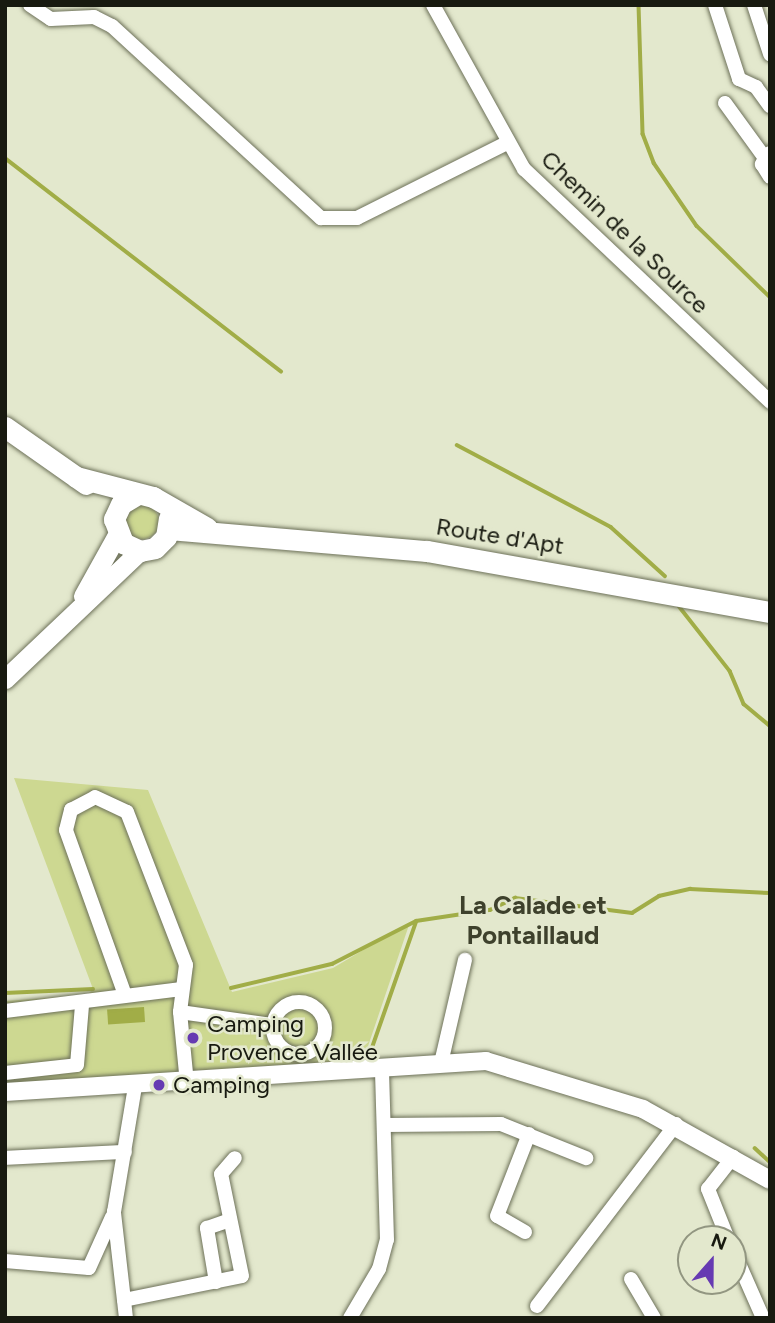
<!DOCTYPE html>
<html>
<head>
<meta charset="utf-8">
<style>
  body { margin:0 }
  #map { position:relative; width:775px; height:1323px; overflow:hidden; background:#e3e8cd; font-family:Figtree,sans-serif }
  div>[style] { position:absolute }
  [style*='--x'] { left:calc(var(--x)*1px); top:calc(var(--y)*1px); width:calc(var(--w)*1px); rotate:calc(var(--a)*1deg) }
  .green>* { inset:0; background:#cdd891 }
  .round { border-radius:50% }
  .water>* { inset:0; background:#a1ad47; transform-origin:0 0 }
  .stream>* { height:3.5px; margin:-1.75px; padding:0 1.75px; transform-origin:1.75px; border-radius:1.75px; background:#a1ad47 }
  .roads { filter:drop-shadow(0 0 2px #6d7159) drop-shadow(0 0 2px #6d7159) }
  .minor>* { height:14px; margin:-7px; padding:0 7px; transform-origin:7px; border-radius:7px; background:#fff }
  .minor>.ring { margin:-7px; padding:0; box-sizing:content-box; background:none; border:14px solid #fff; border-radius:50% }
  .tertiary>* { height:18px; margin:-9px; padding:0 9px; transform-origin:9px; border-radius:9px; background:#fff }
  .secondary>* { height:19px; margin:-9.5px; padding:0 9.5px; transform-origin:9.5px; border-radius:9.5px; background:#fff }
  .primary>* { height:21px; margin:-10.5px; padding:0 10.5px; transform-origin:10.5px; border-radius:10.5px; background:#fff }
  .dots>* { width:19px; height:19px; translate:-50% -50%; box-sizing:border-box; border:4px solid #e3e8cd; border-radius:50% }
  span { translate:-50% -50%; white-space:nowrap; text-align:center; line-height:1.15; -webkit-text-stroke:5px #e3e8cd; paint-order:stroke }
  .street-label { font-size:24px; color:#181a10 }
  .poi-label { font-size:24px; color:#181a10 }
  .left { translate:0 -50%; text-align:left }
  .neighbourhood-label { font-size:26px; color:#3e412c; font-weight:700 }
  .frame { position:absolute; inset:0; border:7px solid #181a10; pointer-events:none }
  .north { position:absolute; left:677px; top:1225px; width:70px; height:70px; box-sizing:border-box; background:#e3e8cd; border:2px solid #929681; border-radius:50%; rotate:21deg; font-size:19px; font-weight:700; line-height:28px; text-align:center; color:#181a10 }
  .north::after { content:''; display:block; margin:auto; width:24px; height:32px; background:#663ab2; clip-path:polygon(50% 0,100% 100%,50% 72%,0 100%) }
</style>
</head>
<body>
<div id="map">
  <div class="green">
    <i class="round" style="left:125px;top:505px;width:34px;height:34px"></i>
    <i style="clip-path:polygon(14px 778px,148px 790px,232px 992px,333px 968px,410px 922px,363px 1061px,5px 1085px,5px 1001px,87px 995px,93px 989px)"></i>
  </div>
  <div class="water">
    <i style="left:144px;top:1007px;width:15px;height:37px;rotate:86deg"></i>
  </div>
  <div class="stream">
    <i style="--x:639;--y:5;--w:129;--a:88.2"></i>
    <i style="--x:643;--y:134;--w:31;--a:69"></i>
    <i style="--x:654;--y:163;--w:76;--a:55.7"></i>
    <i style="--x:697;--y:226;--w:102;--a:44.2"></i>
    <i style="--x:5;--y:158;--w:349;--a:37.7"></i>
    <i style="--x:457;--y:445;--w:174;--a:28"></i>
    <i style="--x:611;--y:527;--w:73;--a:42.2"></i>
    <i style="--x:679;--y:606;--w:83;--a:51.9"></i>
    <i style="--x:730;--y:671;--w:36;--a:67"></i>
    <i style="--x:744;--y:704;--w:34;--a:40"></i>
    <i style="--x:231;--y:988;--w:104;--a:-13.4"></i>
    <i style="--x:332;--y:964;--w:94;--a:-27.1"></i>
    <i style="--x:416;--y:921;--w:75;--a:-8.5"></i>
    <i style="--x:490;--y:910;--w:28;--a:-26"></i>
    <i style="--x:515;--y:898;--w:118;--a:7.3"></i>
    <i style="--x:632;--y:913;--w:32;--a:-32"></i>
    <i style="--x:659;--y:896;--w:32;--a:-13"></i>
    <i style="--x:690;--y:889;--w:80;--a:2.9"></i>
    <i style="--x:5;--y:993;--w:88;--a:-2.6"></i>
    <i style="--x:367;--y:1062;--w:148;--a:-70.7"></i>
    <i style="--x:755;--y:1148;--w:21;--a:43"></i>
  </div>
  <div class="roads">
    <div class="minor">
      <i style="--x:30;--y:5;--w:25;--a:34"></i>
      <i style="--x:51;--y:19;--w:43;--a:-2.7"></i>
      <i style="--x:94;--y:17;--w:20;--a:27"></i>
      <i style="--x:112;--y:26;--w:284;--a:42.6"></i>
      <i style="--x:321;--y:218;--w:36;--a:0"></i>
      <i style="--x:357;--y:218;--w:165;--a:-26.6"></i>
      <i style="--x:433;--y:5;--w:188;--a:61"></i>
      <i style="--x:524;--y:169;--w:339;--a:43.4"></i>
      <i style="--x:715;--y:5;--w:78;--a:72"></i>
      <i style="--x:739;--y:79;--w:19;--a:25"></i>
      <i style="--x:756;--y:87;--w:24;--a:54"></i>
      <i style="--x:754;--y:5;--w:52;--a:71.9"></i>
      <i style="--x:725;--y:103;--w:68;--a:54"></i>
      <i style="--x:770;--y:153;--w:14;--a:126"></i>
      <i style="--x:762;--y:164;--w:15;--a:58"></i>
      <i style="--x:125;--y:995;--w:175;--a:-109.7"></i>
      <i style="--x:66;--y:830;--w:21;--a:-76"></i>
      <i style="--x:71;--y:810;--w:27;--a:-28"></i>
      <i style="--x:95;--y:797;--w:35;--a:25"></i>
      <i style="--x:127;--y:812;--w:164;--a:68.9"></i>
      <i style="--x:186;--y:965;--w:47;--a:97.3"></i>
      <i style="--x:180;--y:1012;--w:72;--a:84.4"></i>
      <i class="ring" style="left:273px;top:1002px;width:38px;height:38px"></i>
      <i style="--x:5;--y:1011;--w:178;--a:-7.1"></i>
      <i style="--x:180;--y:1012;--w:94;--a:8"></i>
      <i style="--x:441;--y:1063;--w:106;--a:-76.9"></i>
      <i style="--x:5;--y:1073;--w:72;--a:-6.3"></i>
      <i style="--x:77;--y:1065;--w:60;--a:-85.2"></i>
      <i style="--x:384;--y:1125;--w:117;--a:-0.5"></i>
      <i style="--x:501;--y:1124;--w:92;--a:21.8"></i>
      <i style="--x:5;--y:1158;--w:120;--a:-2.9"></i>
      <i style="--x:525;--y:1232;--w:32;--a:-150"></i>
      <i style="--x:497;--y:1216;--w:88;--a:-68.7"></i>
      <i style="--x:728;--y:1239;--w:54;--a:-111.8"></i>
      <i style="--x:708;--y:1189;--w:41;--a:-52"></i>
      <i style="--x:733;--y:1250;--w:74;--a:66.2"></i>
      <i style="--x:5;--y:1261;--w:84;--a:4.8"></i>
      <i style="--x:89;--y:1268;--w:56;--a:-65.7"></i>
      <i style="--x:631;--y:1279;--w:45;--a:59.5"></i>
      <i style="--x:216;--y:1282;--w:55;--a:-99.5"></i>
      <i style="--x:207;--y:1228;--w:24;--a:-19"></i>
      <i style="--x:124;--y:1300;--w:120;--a:-11.5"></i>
      <i style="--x:242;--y:1276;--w:104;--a:-101.6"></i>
      <i style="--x:221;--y:1174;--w:21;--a:-49"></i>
      <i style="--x:537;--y:1306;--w:229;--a:-52.6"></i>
      <i style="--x:126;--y:1318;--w:107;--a:-96.5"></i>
      <i style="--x:114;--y:1212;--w:127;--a:-80.5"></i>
      <i style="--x:350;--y:1318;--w:57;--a:-59.4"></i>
      <i style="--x:379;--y:1269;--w:30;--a:-75"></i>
      <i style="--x:387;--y:1240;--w:169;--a:-91.7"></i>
    </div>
    <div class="tertiary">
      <i style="--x:5;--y:1092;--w:482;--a:-3.7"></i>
      <i style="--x:486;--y:1061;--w:164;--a:17"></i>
      <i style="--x:643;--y:1109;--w:145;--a:29.2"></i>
    </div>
    <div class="secondary">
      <i style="--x:83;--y:596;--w:70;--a:-60.9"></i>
      <i style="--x:5;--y:679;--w:186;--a:-43.5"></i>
    </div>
    <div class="primary">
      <i style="--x:5;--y:427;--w:99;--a:35.1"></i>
      <i style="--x:76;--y:477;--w:80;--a:14.6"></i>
      <i style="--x:153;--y:497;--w:62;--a:29.9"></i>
      <i style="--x:136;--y:495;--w:17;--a:149"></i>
      <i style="--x:121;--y:504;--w:17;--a:115"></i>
      <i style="--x:114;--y:519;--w:26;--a:69"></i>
      <i style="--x:123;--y:543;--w:19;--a:25"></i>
      <i style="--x:140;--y:551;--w:15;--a:-11"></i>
      <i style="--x:155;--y:548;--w:16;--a:-45"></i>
      <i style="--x:166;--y:537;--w:19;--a:-81"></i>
      <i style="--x:169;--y:529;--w:259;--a:4.9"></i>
      <i style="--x:427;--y:551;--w:348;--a:10.1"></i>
    </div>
  </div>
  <div class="dots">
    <i style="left:193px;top:1038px;background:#663ab2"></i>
    <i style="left:159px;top:1085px;background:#663ab2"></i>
  </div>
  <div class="street-label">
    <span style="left:625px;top:232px;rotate:44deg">Chemin de la Source</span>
    <span style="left:500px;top:536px;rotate:9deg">Route d'Apt</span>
  </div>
  <div class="poi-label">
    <span class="left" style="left:207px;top:1038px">Camping<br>Provence Vallée</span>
    <span class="left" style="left:173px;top:1085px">Camping</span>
  </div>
  <div class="neighbourhood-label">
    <span style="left:533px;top:921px">La Calade et<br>Pontaillaud</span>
  </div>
  <div class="frame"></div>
  <div class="north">N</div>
</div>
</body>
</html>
